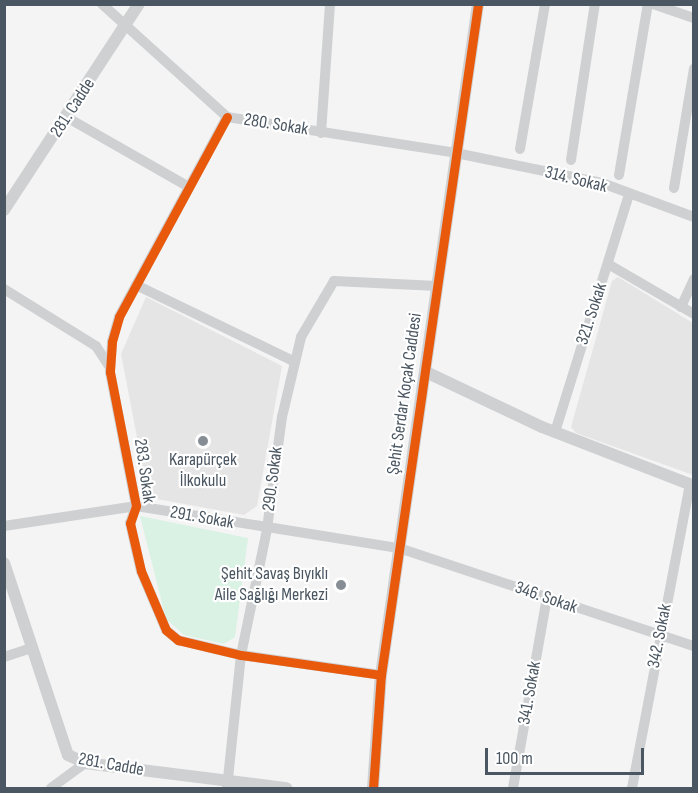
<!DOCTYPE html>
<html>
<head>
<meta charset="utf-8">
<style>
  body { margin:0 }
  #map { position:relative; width:698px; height:793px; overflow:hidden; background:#f4f4f4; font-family:"Sofia Sans Condensed",sans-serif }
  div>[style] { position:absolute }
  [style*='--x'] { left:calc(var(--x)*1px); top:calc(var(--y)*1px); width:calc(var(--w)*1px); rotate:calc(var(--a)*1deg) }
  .education>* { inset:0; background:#e6e5e6 }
  .green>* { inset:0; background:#d9f2e3 }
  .minor>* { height:10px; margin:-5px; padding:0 5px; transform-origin:5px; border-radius:5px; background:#ced0d2 }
  .tertiary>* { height:12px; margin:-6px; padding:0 6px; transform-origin:6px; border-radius:6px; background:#ced0d2 }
  .cycleway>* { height:9px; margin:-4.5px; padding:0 4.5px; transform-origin:4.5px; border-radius:4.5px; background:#e8590c }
  .dots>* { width:16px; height:16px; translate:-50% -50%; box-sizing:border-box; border:3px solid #fff; border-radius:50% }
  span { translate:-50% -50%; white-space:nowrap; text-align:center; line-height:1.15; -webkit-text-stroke:4.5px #fff; paint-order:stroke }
  .street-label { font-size:18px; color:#4a5661 }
  .poi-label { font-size:18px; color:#4a5661 }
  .right { translate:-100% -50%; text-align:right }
  .frame { position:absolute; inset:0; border:6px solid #4a5661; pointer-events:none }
  .scale { position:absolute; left:485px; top:748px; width:159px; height:27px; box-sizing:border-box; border:3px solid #4a5661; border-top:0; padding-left:8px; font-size:18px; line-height:21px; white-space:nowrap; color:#4a5661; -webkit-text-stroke:4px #fff; paint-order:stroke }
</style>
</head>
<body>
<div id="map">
  <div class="education">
    <i style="clip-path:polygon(618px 277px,693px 323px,693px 475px,576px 433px,571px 427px,612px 281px)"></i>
    <i style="clip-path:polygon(146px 297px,282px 366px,257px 506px,244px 515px,157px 499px,146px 484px,121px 354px)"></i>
  </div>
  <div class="green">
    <i style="clip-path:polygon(140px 516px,248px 538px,235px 637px,224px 644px,184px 635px,166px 619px)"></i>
  </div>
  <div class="minor">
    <i style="--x:102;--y:4;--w:169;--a:42.1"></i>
    <i style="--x:227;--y:117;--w:232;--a:8.9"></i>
    <i style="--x:456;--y:153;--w:149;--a:11.6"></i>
    <i style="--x:602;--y:183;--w:98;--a:20.3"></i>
    <i style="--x:653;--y:4;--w:43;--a:18.9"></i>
    <i style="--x:227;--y:117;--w:227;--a:118.4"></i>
    <i style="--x:119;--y:317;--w:26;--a:106"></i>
    <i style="--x:112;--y:342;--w:30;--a:94"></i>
    <i style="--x:110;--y:372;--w:136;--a:79"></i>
    <i style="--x:136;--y:506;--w:18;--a:109"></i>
    <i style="--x:130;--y:523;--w:49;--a:77.1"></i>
    <i style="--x:141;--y:571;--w:64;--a:67"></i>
    <i style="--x:166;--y:630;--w:16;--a:40"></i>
    <i style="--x:178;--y:640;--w:65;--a:13.4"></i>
    <i style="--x:241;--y:655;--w:141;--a:8.1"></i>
    <i style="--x:68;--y:118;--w:139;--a:29.7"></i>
    <i style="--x:321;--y:133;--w:129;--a:-86"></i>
    <i style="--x:520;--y:149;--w:147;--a:-80.2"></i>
    <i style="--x:571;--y:160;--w:158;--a:-81.3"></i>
    <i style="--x:619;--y:175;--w:173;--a:-80.4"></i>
    <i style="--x:674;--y:188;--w:121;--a:-80.5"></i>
    <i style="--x:608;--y:264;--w:99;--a:30.2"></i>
    <i style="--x:136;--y:285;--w:174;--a:25.8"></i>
    <i style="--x:4;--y:289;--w:108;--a:31.8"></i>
    <i style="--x:96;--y:346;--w:24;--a:57"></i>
    <i style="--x:681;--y:307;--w:31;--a:-65"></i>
    <i style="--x:555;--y:432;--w:248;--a:-72.7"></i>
    <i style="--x:4;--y:526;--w:134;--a:-8.6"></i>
    <i style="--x:136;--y:506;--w:266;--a:9.1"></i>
    <i style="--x:399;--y:548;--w:311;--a:18.4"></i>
    <i style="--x:4;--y:657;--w:29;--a:-18"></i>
    <i style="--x:51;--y:788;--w:42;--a:-36.3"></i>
    <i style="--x:227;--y:788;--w:134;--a:-84"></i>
    <i style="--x:241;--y:655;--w:129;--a:-78.3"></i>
    <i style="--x:267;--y:529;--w:113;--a:-82.4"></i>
    <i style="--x:282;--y:417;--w:82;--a:-76.6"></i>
    <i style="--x:301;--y:337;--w:65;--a:-59.5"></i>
    <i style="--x:334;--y:281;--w:103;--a:2.8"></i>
    <i style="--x:513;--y:788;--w:193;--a:-79.9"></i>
    <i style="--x:632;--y:788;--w:309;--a:-79.2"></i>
  </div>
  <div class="tertiary">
    <i style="--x:4;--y:210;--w:246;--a:-56.8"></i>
    <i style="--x:426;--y:372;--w:128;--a:25.4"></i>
    <i style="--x:542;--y:427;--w:163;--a:21.2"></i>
    <i style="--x:4;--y:563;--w:202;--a:71.6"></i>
    <i style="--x:68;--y:755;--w:19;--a:25"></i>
    <i style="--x:85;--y:763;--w:203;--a:7.1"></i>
    <i style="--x:373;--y:788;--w:113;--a:-86"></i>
    <i style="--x:381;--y:675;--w:678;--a:-81.77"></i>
  </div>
  <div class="cycleway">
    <i style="--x:227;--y:117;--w:227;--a:118.4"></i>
    <i style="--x:119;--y:317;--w:26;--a:106"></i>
    <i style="--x:112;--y:342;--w:30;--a:94"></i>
    <i style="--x:110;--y:372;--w:136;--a:79"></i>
    <i style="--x:136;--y:506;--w:18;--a:109"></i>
    <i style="--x:130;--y:523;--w:49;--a:77.1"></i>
    <i style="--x:141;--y:571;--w:64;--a:67"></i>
    <i style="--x:166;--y:630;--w:16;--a:40"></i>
    <i style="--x:178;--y:640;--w:65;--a:13.4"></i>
    <i style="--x:241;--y:655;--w:141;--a:8.1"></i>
    <i style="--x:373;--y:788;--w:113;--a:-86"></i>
    <i style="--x:381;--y:675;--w:678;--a:-81.77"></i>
  </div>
  <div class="dots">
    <i style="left:203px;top:441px;background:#868d94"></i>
    <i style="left:341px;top:585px;background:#868d94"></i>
  </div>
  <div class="street-label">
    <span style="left:73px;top:108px;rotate:-57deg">281. Cadde</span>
    <span style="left:276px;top:125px;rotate:9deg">280. Sokak</span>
    <span style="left:576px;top:180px;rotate:14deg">314. Sokak</span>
    <span style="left:592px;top:314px;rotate:-72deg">321. Sokak</span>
    <span style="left:405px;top:394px;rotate:-82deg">Şehit Serdar Koçak Caddesi</span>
    <span style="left:144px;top:471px;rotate:82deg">283. Sokak</span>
    <span style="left:273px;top:479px;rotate:-83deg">290. Sokak</span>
    <span style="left:202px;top:518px;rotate:10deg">291. Sokak</span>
    <span style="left:546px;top:598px;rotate:19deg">346. Sokak</span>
    <span style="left:660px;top:636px;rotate:-79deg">342. Sokak</span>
    <span style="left:530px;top:693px;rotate:-80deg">341. Sokak</span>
    <span style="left:111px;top:765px;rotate:10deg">281. Cadde</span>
  </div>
  <div class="poi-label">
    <span style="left:203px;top:471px">Karapürçek<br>İlkokulu</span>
    <span class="right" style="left:328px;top:585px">Şehit Savaş Bıyıklı<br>Aile Sağlığı Merkezi</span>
  </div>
  <div class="frame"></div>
  <div class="scale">100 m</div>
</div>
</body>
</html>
